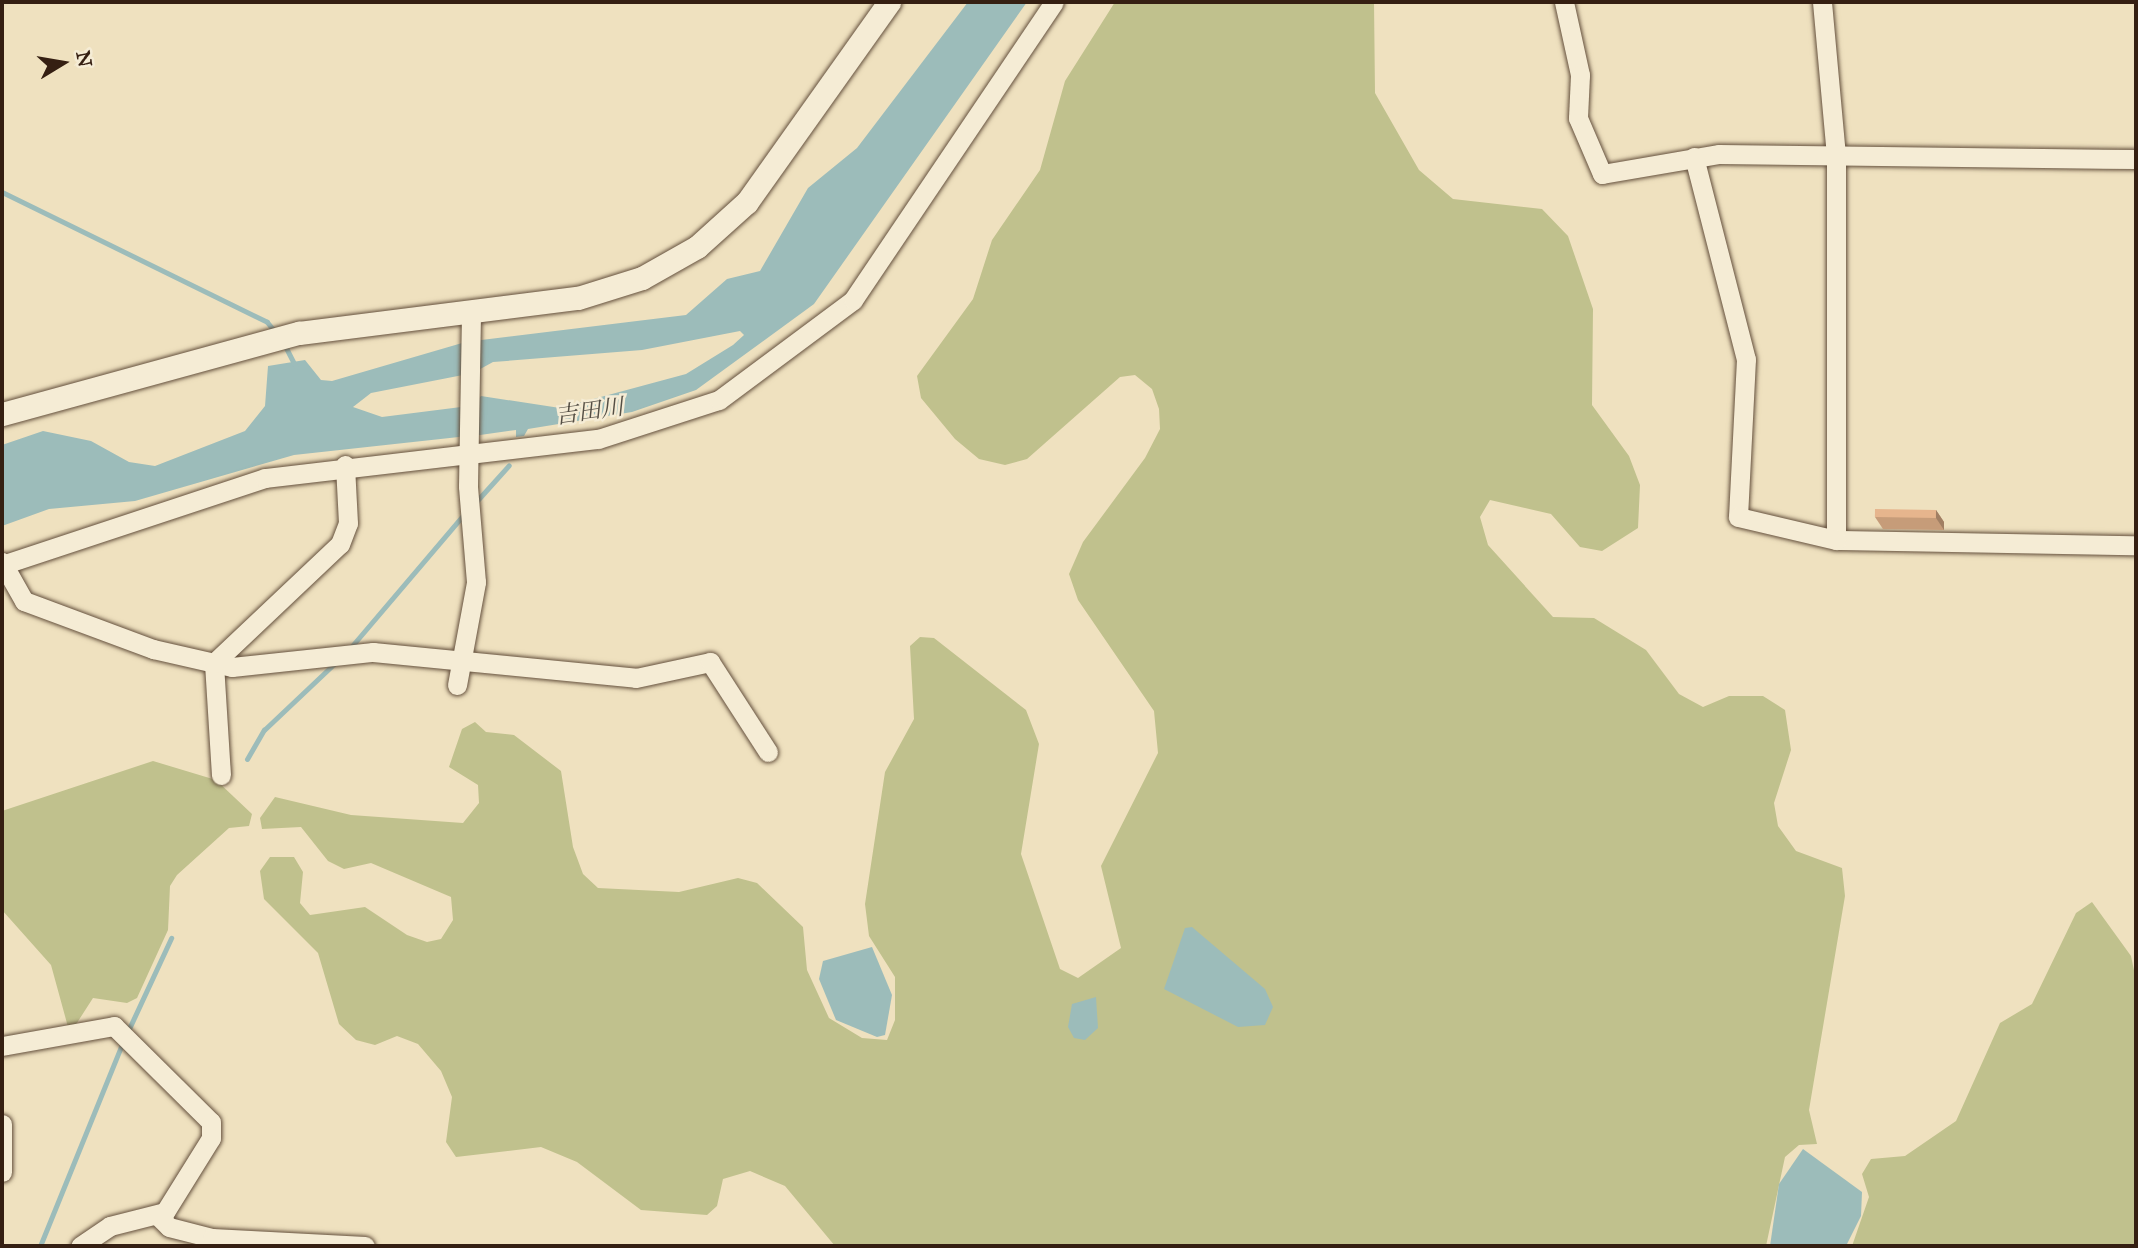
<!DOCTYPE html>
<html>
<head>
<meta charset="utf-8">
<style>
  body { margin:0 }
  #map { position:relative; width:2138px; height:1248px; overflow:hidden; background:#efe1bf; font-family:"IM FELL Great Primer","Noto Serif JP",serif }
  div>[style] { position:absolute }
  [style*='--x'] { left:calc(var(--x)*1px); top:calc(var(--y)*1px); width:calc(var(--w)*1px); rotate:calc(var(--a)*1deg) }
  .green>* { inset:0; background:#c0c18d }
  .water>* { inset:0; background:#9cbcba }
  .stream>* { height:5px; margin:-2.5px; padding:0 2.5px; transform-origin:2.5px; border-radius:2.5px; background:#9cbcba }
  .roads { filter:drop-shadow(0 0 2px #64503d) drop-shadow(0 0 2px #64503d) }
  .minor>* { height:19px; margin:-9.5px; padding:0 9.5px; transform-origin:9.5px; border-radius:9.5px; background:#f5ecd5 }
  .tertiary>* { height:23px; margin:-11.5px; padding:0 11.5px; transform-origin:11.5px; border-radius:11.5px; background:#f5ecd5 }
  .wall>* { inset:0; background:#c69c79 }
  .shaded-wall>* { inset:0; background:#a17f63 }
  .building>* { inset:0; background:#e6b58d; transform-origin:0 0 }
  span { translate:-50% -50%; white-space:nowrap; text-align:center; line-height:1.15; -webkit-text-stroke:5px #f5ecd5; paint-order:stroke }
  .water-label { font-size:23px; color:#544e44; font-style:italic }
  .frame { position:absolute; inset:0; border:4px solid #351f12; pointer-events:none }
  .north { position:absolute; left:28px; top:28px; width:70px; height:70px; -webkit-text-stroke:5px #f5ecd5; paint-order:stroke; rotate:79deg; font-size:19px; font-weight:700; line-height:28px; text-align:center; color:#351f12 }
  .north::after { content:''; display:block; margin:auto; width:24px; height:32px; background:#351f12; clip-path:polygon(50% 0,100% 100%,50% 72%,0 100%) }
</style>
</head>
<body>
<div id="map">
  <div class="green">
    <i style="clip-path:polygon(1115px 2px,1374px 2px,1375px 93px,1419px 170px,1453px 199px,1542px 209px,1568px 236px,1593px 309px,1592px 405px,1629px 456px,1640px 485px,1638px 528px,1602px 551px,1580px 547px,1551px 514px,1490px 500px,1480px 517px,1488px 545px,1553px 617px,1594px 618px,1646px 650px,1679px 694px,1703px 707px,1729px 696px,1763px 696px,1785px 710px,1791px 750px,1774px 803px,1778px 826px,1796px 851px,1842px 868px,1845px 896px,1809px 1110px,1817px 1144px,1799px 1145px,1785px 1157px,1766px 1246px,835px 1246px,785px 1186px,750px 1171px,723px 1179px,717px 1206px,707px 1215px,641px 1210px,577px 1162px,541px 1147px,456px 1157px,446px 1142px,452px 1097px,441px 1071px,418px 1044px,397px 1036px,375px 1045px,356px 1040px,339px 1024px,318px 953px,264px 899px,260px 871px,270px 857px,294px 857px,303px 872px,300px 903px,310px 915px,365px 907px,407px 935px,427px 942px,441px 939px,453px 920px,451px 897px,371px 863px,344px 869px,328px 861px,301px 827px,262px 829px,260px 818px,275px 797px,351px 815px,463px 823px,479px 803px,478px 785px,449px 767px,462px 729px,475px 722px,486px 732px,514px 735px,561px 771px,573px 847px,583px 874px,598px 888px,679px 892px,738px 878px,757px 883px,803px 927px,807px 970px,829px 1018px,862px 1038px,887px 1040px,895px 1020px,895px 977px,869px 936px,865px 904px,885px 772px,914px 719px,910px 646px,920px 637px,934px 638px,1026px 710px,1039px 744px,1021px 854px,1060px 969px,1078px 978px,1121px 948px,1101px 866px,1158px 753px,1154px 711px,1078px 600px,1069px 574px,1083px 542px,1145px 458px,1160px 429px,1159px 409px,1152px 389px,1135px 375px,1120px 377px,1027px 459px,1005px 465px,979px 459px,955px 439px,921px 398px,917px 376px,973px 299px,992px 240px,1040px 170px,1065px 81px)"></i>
    <i style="clip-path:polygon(153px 761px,216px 780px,252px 814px,249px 826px,229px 828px,177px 875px,170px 886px,168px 930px,137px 998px,127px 1003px,93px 998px,75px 1026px,68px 1027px,51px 965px,2px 910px,2px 811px)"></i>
    <i style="clip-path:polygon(2092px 902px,2131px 956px,2136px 980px,2136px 1246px,1852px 1246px,1869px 1197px,1862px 1174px,1871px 1159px,1905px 1156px,1956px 1121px,2000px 1023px,2032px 1004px,2076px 913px)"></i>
  </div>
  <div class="water">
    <i style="clip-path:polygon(968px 2px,1027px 2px,814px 304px,696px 390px,632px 412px,528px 429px,524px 436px,516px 437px,516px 430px,473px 436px,474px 403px,481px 396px,560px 408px,686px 374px,733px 345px,744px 335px,740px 331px,642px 350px,493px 362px,473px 373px,473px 341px,686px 315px,727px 279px,760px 271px,808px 188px,857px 148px)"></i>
    <i style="clip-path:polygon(469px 341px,468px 374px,371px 393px,353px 407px,382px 417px,469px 406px,468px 436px,294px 455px,135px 501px,49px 509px,2px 526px,2px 445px,43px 431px,91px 441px,129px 462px,155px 466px,245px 431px,265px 406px,268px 366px,305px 360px,321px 380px,332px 381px)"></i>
    <i style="clip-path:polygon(1192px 927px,1265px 989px,1273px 1007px,1265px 1025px,1238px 1027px,1164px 989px,1185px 928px)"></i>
    <i style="clip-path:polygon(872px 947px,892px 995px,885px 1035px,877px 1037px,836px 1020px,819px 979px,823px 961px)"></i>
    <i style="clip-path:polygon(1096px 997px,1098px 1028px,1085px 1040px,1074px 1038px,1068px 1027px,1072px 1004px)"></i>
    <i style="clip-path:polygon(1803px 1149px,1862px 1192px,1861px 1216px,1846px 1246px,1770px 1246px,1779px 1184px)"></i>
  </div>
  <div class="stream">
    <i style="--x:2;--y:192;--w:295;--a:26.1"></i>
    <i style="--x:267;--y:322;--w:13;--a:51"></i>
    <i style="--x:283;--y:342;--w:28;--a:63"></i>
    <i style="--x:474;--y:504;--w:52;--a:-48.1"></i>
    <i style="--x:351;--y:647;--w:176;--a:-49.6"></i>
    <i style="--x:247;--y:759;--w:34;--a:-60"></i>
    <i style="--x:264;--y:730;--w:99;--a:-43.4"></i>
    <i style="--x:127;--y:1033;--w:105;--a:-65.1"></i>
    <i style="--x:40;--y:1246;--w:220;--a:-67.9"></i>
  </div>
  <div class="roads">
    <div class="minor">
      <i style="--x:1564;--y:2;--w:75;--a:77.6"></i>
      <i style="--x:1580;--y:75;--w:43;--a:92.7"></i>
      <i style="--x:1578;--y:118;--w:61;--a:66.8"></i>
      <i style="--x:1602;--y:174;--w:119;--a:-9.7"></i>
      <i style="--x:1719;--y:154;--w:417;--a:0.7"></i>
      <i style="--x:1822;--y:2;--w:155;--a:84.8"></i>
      <i style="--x:1836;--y:156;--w:384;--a:90"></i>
      <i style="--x:1836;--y:540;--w:300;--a:1"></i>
      <i style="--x:1694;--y:157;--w:209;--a:75.6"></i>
      <i style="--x:1746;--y:359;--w:158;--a:92.9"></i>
      <i style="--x:1738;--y:517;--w:101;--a:13.2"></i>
      <i style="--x:2;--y:562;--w:45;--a:60.6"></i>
      <i style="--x:24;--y:601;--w:138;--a:20.4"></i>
      <i style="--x:153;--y:649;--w:81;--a:12.8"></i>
      <i style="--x:232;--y:667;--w:142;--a:-6.1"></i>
      <i style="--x:373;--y:652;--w:264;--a:5.6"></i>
      <i style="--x:636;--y:678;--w:76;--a:-12.2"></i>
      <i style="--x:710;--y:662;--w:107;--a:57.2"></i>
      <i style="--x:2;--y:565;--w:277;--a:-18.3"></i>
      <i style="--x:265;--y:478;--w:335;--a:-6.7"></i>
      <i style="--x:598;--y:439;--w:127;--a:-17.9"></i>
      <i style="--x:719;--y:400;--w:167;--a:-36.7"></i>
      <i style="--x:853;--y:300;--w:359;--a:-56"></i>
      <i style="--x:457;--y:685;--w:105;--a:-79.5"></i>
      <i style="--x:476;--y:582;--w:96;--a:-94.8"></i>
      <i style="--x:468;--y:486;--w:175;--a:-89"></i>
      <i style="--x:221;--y:775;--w:112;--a:-93.6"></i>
      <i style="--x:214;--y:663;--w:173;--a:-43.4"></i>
      <i style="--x:340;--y:544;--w:22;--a:-69"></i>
      <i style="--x:348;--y:523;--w:58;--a:-93"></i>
      <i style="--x:2;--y:1046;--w:114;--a:-10.1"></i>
      <i style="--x:114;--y:1026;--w:136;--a:44.7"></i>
      <i style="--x:211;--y:1122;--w:16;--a:90"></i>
      <i style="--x:211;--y:1138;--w:87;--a:121.9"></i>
      <i style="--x:165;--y:1212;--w:57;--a:165.7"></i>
      <i style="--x:110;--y:1226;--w:36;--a:146"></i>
      <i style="--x:2;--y:1124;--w:48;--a:90"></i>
      <i style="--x:159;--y:1217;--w:14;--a:45"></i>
      <i style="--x:169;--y:1227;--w:44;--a:14.3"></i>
      <i style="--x:212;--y:1238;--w:153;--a:3"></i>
    </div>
    <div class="tertiary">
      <i style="--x:2;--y:414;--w:308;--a:-15.3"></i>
      <i style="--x:299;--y:333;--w:281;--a:-7.2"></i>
      <i style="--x:578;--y:298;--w:67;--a:-17.4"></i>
      <i style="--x:642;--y:278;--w:63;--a:-29.4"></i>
      <i style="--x:697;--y:247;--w:67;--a:-42"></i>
      <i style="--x:747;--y:202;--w:245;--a:-54.6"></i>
    </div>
  </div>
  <div class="wall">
    <i style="clip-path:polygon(1936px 510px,1944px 522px,1944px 530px,1883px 529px,1875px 517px)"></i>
  </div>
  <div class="shaded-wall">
    <i style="clip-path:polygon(1936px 510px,1944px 522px,1944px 530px,1936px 518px)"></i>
  </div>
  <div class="building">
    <i style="left:1875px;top:509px;width:61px;height:8px;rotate:1deg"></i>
  </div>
  <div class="water-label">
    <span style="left:589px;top:411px;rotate:-8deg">吉田川</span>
  </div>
  <div class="frame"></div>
  <div class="north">N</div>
</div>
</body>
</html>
